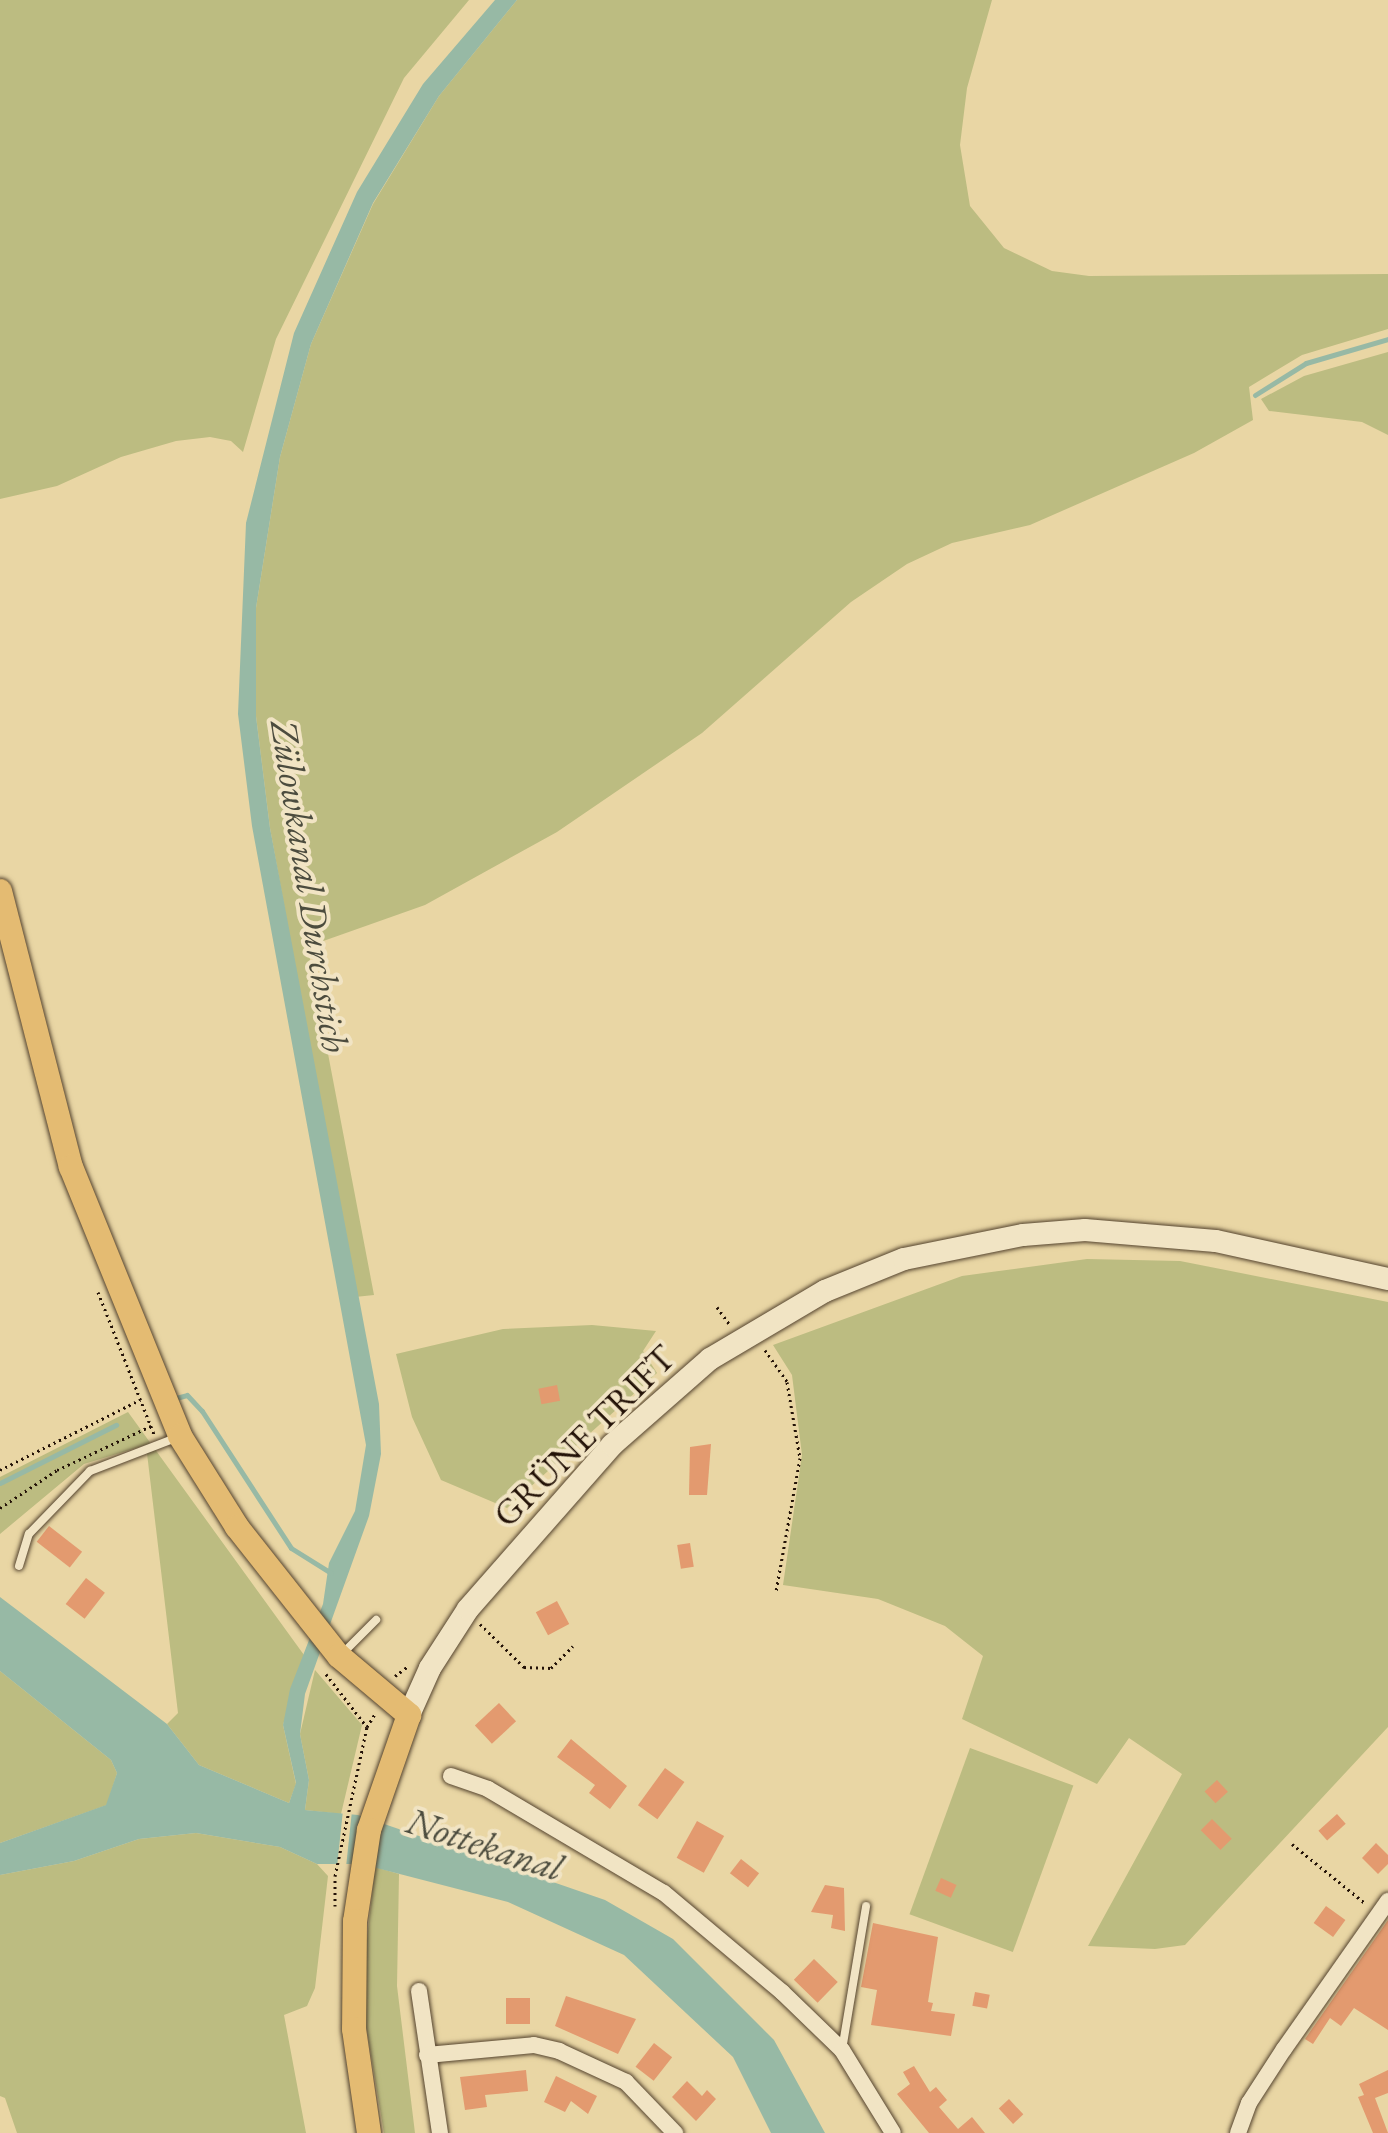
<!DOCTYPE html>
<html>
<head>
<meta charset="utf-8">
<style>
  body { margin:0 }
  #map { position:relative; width:1388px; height:2133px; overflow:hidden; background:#e9d6a4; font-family:"EB Garamond",serif }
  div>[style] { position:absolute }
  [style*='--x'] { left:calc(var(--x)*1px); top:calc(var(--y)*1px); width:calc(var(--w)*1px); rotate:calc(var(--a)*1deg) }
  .green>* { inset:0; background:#bcbc81; transform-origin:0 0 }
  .water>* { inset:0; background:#97b9a5 }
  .pier>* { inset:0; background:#e9d6a4; transform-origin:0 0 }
  .stream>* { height:5px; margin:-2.5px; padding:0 2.5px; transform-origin:2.5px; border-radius:2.5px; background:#97b9a5 }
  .building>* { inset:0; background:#e39a6f; transform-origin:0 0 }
  .path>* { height:3px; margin-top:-1.5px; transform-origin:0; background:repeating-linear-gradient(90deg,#231207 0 2px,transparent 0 6px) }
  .roads { filter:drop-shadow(0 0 2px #54432e) drop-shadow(0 0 2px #54432e) }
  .service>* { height:8px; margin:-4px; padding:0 4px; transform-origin:4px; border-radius:4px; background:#f1e4c4 }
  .minor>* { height:16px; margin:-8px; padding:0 8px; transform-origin:8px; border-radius:8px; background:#f1e4c4 }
  .secondary>* { height:22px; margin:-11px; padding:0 11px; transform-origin:11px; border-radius:11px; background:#f1e4c4 }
  .primary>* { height:24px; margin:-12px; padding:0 12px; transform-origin:12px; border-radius:12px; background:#e4bb72 }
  span { translate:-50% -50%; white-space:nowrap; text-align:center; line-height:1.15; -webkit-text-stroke:8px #f1e4c4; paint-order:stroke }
  .street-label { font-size:36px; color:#231207 }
  .water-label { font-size:38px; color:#4c4c3e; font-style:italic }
</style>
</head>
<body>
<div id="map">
  <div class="green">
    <i style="clip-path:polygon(0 0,469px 0,404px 78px,276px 339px,243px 452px,231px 441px,210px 437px,176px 441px,121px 457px,57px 486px,0 499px)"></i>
    <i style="clip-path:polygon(517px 0,992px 0,967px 88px,960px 145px,970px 206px,1004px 248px,1052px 271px,1089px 276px,1388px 274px,1388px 329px,1302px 355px,1249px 387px,1253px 420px,1194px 453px,1030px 525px,952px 543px,907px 564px,851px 602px,702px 733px,557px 832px,425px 905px,312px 945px,309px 954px,374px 1295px,355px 1297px,270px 828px,256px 716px,256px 608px,280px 457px,311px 344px,373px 204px,439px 96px)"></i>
    <i style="clip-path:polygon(1388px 352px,1388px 435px,1362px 422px,1269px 411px,1261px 399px,1304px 376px)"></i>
    <i style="clip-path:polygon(1087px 1259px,1180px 1261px,1388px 1302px,1388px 1727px,1185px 1945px,1155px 1949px,1088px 1946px,1182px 1774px,1129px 1738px,1097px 1784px,962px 1719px,983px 1656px,945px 1626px,878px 1599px,783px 1585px,802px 1455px,792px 1375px,773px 1345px,962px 1276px)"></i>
    <i style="clip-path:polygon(592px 1325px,656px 1331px,643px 1351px,657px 1373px,507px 1508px,441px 1480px,412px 1417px,396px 1354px,503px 1329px)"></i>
    <i style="clip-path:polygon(128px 1412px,304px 1655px,283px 1725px,296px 1784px,289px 1803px,199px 1765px,167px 1724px,178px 1713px,146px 1445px,84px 1464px,0 1534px,0 1477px)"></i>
    <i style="clip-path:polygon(315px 1670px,362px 1725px,341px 1814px,305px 1810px,309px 1780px,300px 1734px)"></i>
    <i style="clip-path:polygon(0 1671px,111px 1760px,117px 1773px,107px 1805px,0 1843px)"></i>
    <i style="left:970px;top:1748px;width:110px;height:177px;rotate:20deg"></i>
    <i style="clip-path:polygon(196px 1833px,280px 1847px,317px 1864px,328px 1876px,315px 1988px,307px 2006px,284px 2015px,306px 2133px,17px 2133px,5px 2098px,0 2096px,0 1875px,74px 1861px,139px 1839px)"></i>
    <i style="clip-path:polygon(375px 1867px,399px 1874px,397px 1986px,415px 2133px,384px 2133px,361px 1995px)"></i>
  </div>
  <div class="water">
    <i style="clip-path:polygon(495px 0,517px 0,439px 96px,373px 203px,311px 344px,280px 457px,256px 608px,256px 716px,270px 828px,379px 1404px,381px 1454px,369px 1516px,305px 1694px,300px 1734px,309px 1780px,305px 1810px,358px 1815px,605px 1900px,673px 1939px,774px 2040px,825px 2133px,771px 2133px,733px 2057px,624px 1955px,508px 1902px,361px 1864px,317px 1864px,280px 1847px,196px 1833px,139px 1839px,74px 1861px,0 1875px,0 1843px,106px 1805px,117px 1773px,111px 1760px,0 1671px,0 1597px,167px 1724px,199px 1765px,289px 1803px,296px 1783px,283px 1725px,290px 1689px,323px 1604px,329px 1563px,355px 1511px,366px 1445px,252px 826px,238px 714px,246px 523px,294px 333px,357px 192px,423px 84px)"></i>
  </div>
  <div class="pier">
    <i style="left:343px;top:1810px;width:9px;height:59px;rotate:6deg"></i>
  </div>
  <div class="stream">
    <i style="--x:1255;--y:395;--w:60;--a:-32.1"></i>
    <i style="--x:1306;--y:363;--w:85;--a:-16.3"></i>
    <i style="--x:176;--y:1398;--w:11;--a:-15"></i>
    <i style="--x:187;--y:1395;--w:22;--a:47"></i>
    <i style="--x:202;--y:1411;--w:163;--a:57"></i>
    <i style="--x:291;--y:1548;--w:47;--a:32"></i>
    <i style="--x:0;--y:1483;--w:130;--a:-26.6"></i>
  </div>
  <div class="building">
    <i style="left:557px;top:1385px;width:16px;height:19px;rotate:79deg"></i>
    <i style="clip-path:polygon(711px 1444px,707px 1495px,689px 1495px,690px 1447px)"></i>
    <i style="left:49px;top:1526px;width:42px;height:20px;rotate:38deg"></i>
    <i style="left:690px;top:1543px;width:24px;height:13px;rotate:81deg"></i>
    <i style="left:86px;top:1578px;width:24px;height:33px;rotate:38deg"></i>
    <i style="left:557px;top:1601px;width:26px;height:24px;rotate:62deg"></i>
    <i style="left:499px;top:1703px;width:25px;height:33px;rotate:47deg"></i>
    <i style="clip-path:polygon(571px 1739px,627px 1786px,610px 1809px,589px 1793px,595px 1785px,557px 1757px)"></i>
    <i style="left:665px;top:1768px;width:24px;height:46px;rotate:36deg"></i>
    <i style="left:1217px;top:1780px;width:16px;height:17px;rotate:47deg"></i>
    <i style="left:1337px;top:1814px;width:13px;height:25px;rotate:48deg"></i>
    <i style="left:1212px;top:1819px;width:28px;height:16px;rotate:45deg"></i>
    <i style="left:697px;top:1821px;width:31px;height:42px;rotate:29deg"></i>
    <i style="clip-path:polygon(1376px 1843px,1388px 1855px,1388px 1864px,1378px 1874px,1362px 1858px)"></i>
    <i style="left:741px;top:1859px;width:23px;height:18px;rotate:38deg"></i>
    <i style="left:941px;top:1878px;width:17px;height:14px;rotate:24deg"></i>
    <i style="clip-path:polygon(825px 1885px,844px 1888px,845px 1931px,831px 1928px,833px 1915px,811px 1912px)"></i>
    <i style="left:1326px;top:1906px;width:24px;height:21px;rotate:36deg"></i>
    <i style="clip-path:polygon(1388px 1920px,1388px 2030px,1354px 2008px,1341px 2026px,1330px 2018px,1313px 2044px,1305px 2039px)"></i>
    <i style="clip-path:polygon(873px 1923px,938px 1937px,928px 2002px,933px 2003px,931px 2011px,955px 2014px,951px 2036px,871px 2025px,877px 1990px,861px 1987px)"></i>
    <i style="left:814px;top:1959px;width:33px;height:29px;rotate:44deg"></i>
    <i style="left:975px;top:1992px;width:15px;height:14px;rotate:11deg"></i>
    <i style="clip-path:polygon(566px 1996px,636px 2019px,618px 2054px,555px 2026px)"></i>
    <i style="left:506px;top:1998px;width:24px;height:26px"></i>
    <i style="left:654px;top:2043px;width:23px;height:30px;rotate:38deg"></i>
    <i style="clip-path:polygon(914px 2066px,930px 2092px,936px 2087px,947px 2100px,939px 2107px,958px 2129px,972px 2117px,985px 2133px,929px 2133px,897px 2094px,910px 2084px,903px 2072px)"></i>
    <i style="clip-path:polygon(526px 2070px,528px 2091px,485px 2095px,487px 2107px,465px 2110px,460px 2077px)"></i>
    <i style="clip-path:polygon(1388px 2070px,1388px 2093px,1375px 2098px,1388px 2133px,1373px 2133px,1358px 2097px,1364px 2095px,1359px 2084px)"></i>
    <i style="clip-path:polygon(556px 2076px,597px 2096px,588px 2114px,571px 2101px,565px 2112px,544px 2102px)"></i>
    <i style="clip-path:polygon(687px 2081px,702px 2096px,707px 2090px,716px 2099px,696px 2121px,672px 2097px)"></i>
    <i style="left:1009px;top:2099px;width:21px;height:14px;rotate:47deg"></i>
  </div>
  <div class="path">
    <i style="--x:98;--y:1292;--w:153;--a:68.5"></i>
    <i style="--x:717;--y:1307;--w:22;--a:54"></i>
    <i style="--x:765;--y:1350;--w:39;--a:55"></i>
    <i style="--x:787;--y:1382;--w:77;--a:80.3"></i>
    <i style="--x:800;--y:1458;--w:135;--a:100.2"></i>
    <i style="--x:0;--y:1470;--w:157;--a:-26.6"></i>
    <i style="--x:0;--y:1508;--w:69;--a:-33.7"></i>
    <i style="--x:57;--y:1470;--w:104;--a:-25.1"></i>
    <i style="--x:480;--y:1624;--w:62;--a:44.3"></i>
    <i style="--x:524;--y:1667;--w:27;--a:2"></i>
    <i style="--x:551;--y:1668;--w:31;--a:-45"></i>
    <i style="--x:326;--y:1674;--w:67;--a:52.3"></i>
    <i style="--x:395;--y:1676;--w:15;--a:-37"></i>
    <i style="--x:1292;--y:1844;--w:95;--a:39"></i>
    <i style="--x:335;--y:1906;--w:30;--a:-90"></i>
    <i style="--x:335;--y:1876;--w:152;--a:-77.9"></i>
    <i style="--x:367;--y:1727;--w:17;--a:-59"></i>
  </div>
  <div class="roads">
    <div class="service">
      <i style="--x:19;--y:1566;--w:34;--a:-73"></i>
      <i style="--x:29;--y:1534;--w:88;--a:-45.9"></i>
      <i style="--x:90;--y:1471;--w:94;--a:-21.1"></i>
      <i style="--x:343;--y:1653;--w:47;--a:-45"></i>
      <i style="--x:842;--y:2050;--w:146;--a:-80.5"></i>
    </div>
    <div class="minor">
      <i style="--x:451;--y:1776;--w:39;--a:19"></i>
      <i style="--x:488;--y:1789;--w:204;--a:30.6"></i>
      <i style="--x:664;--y:1893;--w:154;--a:40"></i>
      <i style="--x:782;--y:1992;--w:83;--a:44"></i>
      <i style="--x:842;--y:2050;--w:97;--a:58.4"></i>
      <i style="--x:419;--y:1991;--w:144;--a:81.6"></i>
      <i style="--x:427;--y:2055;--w:107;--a:-5.3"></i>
      <i style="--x:534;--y:2045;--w:26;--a:13"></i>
      <i style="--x:559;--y:2051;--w:74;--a:24.8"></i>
      <i style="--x:626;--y:2082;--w:71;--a:46.1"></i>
      <i style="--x:1238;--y:2133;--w:32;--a:-70"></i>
      <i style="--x:1249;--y:2103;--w:64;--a:-57.1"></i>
      <i style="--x:1284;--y:2049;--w:181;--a:-54.9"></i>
    </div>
    <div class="secondary">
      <i style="--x:409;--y:1715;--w:51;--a:-65.9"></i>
      <i style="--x:430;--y:1668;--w:70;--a:-57.2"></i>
      <i style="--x:468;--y:1609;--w:218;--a:-48.7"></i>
      <i style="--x:612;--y:1445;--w:130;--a:-41.3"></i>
      <i style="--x:710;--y:1359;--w:134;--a:-30.6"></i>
      <i style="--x:825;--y:1291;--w:85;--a:-22.1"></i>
      <i style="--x:904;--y:1259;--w:121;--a:-11.4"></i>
      <i style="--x:1023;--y:1235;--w:62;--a:-4.6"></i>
      <i style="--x:1085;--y:1230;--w:131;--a:4.8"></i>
      <i style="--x:1216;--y:1241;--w:176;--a:12.5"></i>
    </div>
    <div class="primary">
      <i style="--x:0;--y:891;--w:285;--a:75.6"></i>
      <i style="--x:71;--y:1167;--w:290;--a:67.9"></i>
      <i style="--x:180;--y:1436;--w:107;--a:57.9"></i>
      <i style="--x:237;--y:1527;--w:164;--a:51.7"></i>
      <i style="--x:339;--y:1656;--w:92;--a:40.1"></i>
      <i style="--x:409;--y:1715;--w:122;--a:109.2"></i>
      <i style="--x:369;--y:1830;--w:92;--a:98.7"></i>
      <i style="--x:355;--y:1921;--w:108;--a:90.5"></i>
      <i style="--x:354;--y:2029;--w:105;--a:81.8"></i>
    </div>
  </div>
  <div class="street-label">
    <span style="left:584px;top:1436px;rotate:-45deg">GRÜNE TRIFT</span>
  </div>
  <div class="water-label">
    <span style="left:310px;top:886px;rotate:81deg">Zülowkanal Durchstich</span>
    <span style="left:485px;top:1844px;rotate:18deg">Nottekanal</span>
  </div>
</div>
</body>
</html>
